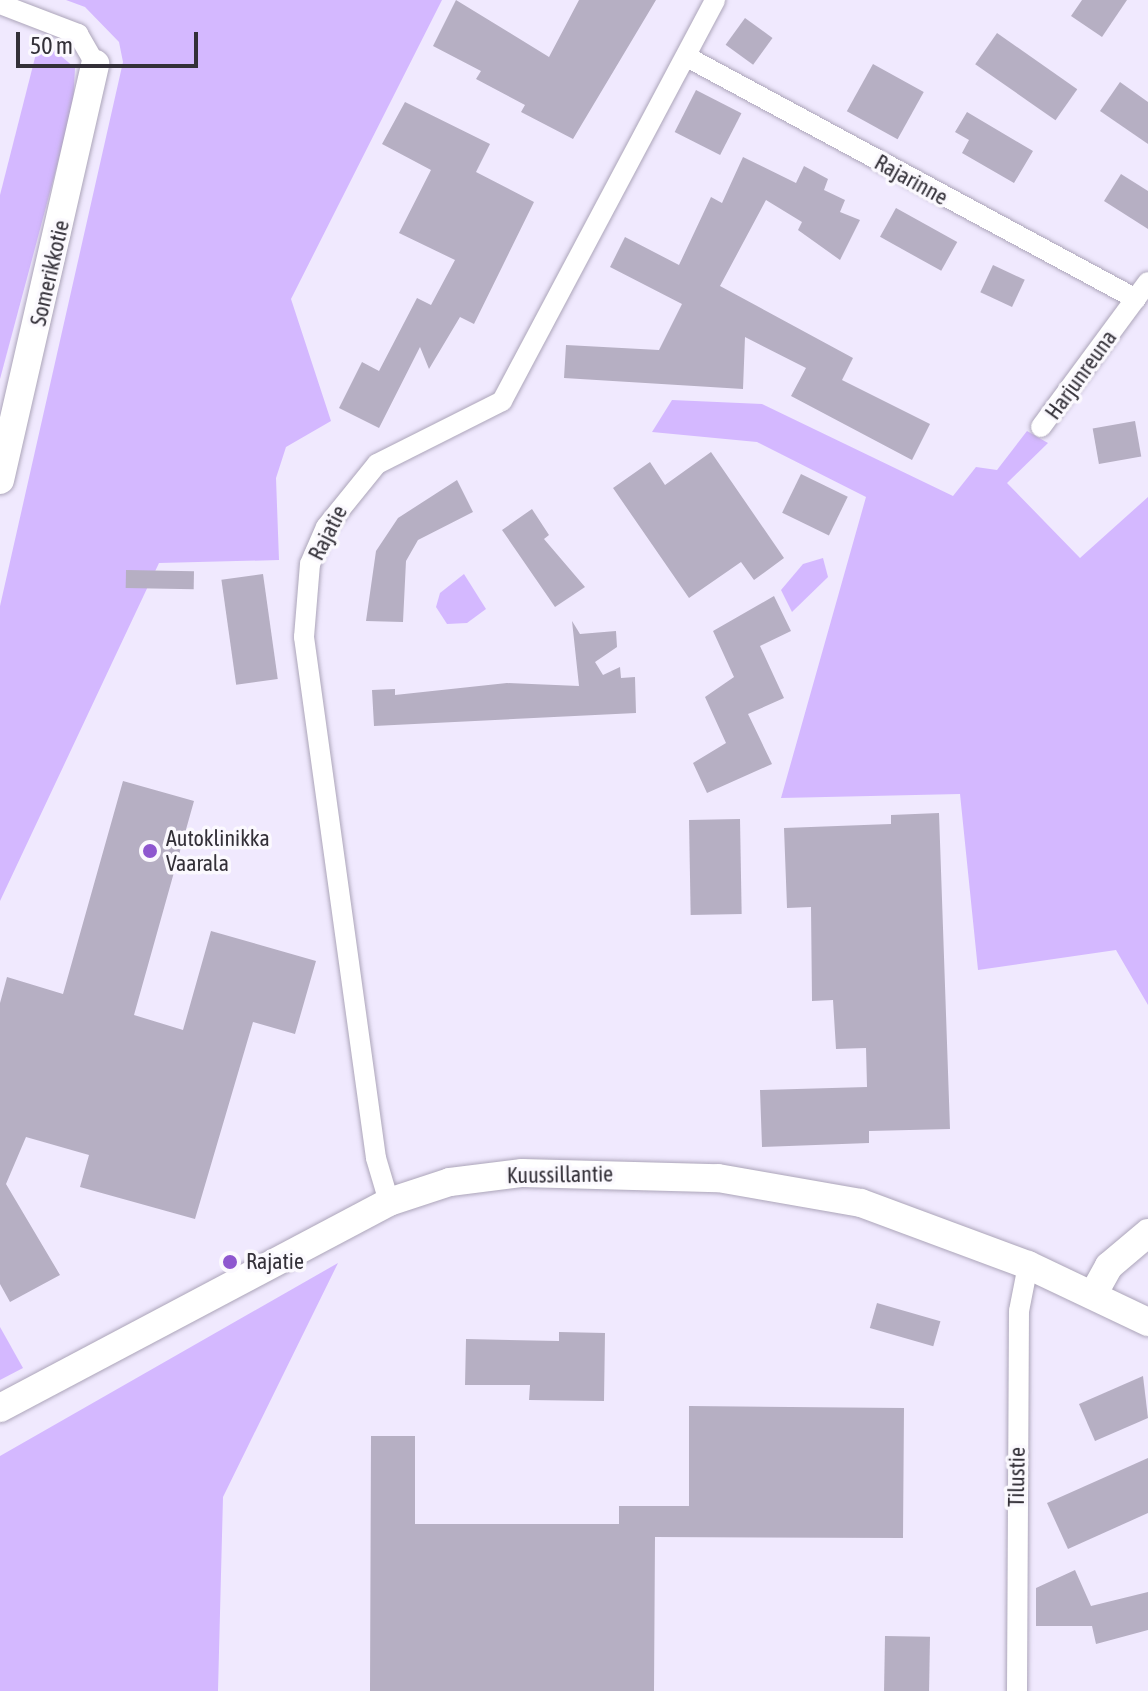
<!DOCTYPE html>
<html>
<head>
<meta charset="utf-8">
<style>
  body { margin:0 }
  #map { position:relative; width:1148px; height:1691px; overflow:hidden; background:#f0e9fe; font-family:"Asap Condensed",sans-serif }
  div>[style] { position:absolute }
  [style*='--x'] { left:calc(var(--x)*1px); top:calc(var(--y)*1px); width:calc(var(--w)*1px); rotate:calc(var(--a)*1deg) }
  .green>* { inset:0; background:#d4b8ff }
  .building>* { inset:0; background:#b6afc3; transform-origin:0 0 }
  .roads { filter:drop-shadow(0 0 2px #aca5b9) drop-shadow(0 0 2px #aca5b9) }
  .street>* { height:20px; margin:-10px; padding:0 10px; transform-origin:10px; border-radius:10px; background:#fff }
  .secondary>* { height:28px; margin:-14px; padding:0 14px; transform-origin:14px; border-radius:14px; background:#fff }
  .dots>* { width:22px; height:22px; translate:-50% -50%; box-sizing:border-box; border:4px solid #fbf9fe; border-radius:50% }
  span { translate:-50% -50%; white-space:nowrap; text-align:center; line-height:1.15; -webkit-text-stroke:7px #fbf9fe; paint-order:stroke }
  .street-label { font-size:22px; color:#333038 }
  .poi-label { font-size:22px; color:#333038 }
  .left { translate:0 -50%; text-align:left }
  .scale { position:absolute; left:16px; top:32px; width:182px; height:36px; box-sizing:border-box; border:4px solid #333038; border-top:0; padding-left:10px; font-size:24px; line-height:28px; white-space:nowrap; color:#333038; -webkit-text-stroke:6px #fbf9fe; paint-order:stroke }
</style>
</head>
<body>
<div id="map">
  <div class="green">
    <i style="clip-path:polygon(66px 0,442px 0,291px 299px,331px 421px,286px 447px,276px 478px,279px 560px,159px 563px,0 901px,0 606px,123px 62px,119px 42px,85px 7px)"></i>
    <i style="clip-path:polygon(40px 38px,75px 68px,73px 106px,0 379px,0 195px)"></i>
    <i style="clip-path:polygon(672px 400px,762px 404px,953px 496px,976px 467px,997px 470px,1027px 431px,1048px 443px,1007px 483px,1080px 558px,1148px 497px,1148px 1005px,1116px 950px,978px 970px,960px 794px,781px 798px,866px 497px,757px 442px,652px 432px)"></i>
    <i style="clip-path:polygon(823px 558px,828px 577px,792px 612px,781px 590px,803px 564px)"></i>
    <i style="clip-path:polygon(464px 574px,486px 609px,467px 623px,447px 624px,436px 607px,440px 593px)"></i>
    <i style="clip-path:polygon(338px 1263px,223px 1497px,218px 1691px,0 1691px,0 1456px)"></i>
    <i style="clip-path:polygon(0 1327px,23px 1368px,0 1380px)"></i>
  </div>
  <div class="building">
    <i style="clip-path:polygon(456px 0,549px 57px,579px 0,656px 0,573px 139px,521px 112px,525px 105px,476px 79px,481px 71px,433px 46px)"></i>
    <i style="clip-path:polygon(1082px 0,1127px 0,1102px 37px,1071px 16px)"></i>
    <i style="left:745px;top:18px;width:34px;height:33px;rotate:36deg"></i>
    <i style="left:997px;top:33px;width:98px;height:38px;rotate:35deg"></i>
    <i style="left:873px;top:64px;width:58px;height:54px;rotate:29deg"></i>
    <i style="clip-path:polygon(1120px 82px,1148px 102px,1148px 144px,1100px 111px)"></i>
    <i style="left:696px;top:90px;width:51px;height:47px;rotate:27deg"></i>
    <i style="clip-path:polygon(405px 102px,490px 144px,476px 172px,534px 202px,474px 324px,460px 317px,429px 369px,420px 347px,379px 428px,339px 408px,362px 362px,379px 371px,417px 298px,431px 305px,455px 260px,399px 233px,431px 170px,382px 144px)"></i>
    <i style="clip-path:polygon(967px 112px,1033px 151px,1014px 183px,962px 153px,969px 140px,955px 132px)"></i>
    <i style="clip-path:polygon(743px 157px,796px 183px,804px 166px,828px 179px,824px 190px,845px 200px,840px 212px,860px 220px,840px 260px,798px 230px,802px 222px,766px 200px,720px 286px,853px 358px,842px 380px,930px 424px,912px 460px,791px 396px,806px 368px,745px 337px,743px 389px,564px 378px,566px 345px,659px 350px,682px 304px,610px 267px,625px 237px,679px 265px,711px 197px,722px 203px)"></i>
    <i style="clip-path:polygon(1121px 174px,1148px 191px,1148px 229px,1104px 201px)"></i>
    <i style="left:896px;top:208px;width:70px;height:33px;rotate:29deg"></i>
    <i style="left:993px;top:265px;width:35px;height:30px;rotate:25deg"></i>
    <i style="left:1135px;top:421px;width:36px;height:43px;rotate:80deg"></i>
    <i style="clip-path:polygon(711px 452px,784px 558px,754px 580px,741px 562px,689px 598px,613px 488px,650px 462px,665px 485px)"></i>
    <i style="left:801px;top:474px;width:52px;height:43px;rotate:26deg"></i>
    <i style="clip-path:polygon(457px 480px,473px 512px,418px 540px,406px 561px,403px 622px,366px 621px,376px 551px,398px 518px)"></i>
    <i style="clip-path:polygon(532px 509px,549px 535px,544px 539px,585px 587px,555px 607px,502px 530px)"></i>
    <i style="left:126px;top:570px;width:68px;height:18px;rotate:1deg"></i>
    <i style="left:263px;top:574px;width:106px;height:42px;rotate:82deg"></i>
    <i style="clip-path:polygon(774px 596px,791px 631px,760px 646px,784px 698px,748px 714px,772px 764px,707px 793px,693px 763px,726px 743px,705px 697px,734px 677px,713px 631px)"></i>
    <i style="clip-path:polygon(572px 621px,580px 634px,616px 631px,617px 647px,595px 662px,603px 675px,620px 667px,621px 678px,635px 677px,636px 713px,374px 726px,372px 690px,395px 689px,395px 695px,507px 683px,579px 686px)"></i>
    <i style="clip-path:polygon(123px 781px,194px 801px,134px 1015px,183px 1030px,211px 931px,316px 961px,295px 1034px,253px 1022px,195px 1219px,80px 1187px,89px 1155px,26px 1137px,6px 1184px,60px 1275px,10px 1302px,0 1284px,0 1003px,7px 977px,63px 994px)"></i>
    <i style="clip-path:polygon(939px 813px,950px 1129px,869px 1131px,869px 1143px,762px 1147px,760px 1090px,867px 1087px,866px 1048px,836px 1049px,833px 1000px,812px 1001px,811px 907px,787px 908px,784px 828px,891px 824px,891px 815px)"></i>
    <i style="left:740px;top:819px;width:95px;height:51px;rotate:89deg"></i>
    <i style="left:877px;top:1303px;width:66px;height:26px;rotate:16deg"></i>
    <i style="clip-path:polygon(559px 1332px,605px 1333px,604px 1401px,529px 1400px,530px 1385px,465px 1385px,466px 1339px,559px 1341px)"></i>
    <i style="clip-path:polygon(1143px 1376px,1148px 1418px,1095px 1441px,1079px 1404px)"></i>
    <i style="clip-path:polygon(689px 1406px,904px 1408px,903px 1538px,655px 1537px,654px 1691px,370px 1691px,371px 1436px,415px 1436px,415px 1524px,619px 1524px,619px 1506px,689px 1506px)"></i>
    <i style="clip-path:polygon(1148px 1458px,1148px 1513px,1068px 1549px,1047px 1503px)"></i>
    <i style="clip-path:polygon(1075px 1570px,1091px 1606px,1148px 1592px,1148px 1630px,1096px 1644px,1092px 1626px,1036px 1626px,1036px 1588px)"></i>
    <i style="left:885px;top:1636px;width:45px;height:55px;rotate:1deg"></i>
  </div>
  <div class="roads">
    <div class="street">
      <i style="--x:0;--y:4;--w:84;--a:21"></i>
      <i style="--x:78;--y:34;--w:34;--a:60"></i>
      <i style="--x:687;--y:57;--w:510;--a:28.32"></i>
      <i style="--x:1041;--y:427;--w:180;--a:-53.6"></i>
      <i style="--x:389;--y:1202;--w:46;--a:-106.5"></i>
      <i style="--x:376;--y:1158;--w:526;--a:-97.87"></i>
      <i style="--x:304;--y:637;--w:73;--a:-85.3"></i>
      <i style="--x:310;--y:564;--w:40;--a:-66.6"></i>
      <i style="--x:326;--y:527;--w:81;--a:-51"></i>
      <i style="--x:377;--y:464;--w:140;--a:-26.7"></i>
      <i style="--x:502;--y:401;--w:454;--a:-62"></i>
      <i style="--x:1017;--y:1691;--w:380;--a:-89.7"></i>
      <i style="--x:1019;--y:1311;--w:47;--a:-78.9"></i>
    </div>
    <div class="secondary">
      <i style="--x:0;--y:480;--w:427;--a:-77.1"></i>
      <i style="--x:1094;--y:1293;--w:31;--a:-61"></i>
      <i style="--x:1109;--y:1266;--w:51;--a:-40.2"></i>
      <i style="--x:0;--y:1408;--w:440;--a:-27.9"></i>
      <i style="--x:389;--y:1202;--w:64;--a:-18.2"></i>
      <i style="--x:450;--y:1182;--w:73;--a:-7.1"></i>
      <i style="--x:522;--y:1173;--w:196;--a:1.5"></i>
      <i style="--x:718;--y:1178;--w:145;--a:9.9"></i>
      <i style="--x:861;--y:1203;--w:178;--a:20.4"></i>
      <i style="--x:1028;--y:1265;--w:133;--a:25.4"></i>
    </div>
  </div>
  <div class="dots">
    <i style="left:150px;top:851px;background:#8e57cf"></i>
    <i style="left:230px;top:1262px;background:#8e57cf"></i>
  </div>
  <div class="street-label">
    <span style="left:911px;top:180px;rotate:29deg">Rajarinne</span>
    <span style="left:50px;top:273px;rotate:-77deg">Somerikkotie</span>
    <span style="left:1081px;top:375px;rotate:-54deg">Harjunreuna</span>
    <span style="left:328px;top:533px;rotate:-63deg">Rajatie</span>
    <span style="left:560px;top:1175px;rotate:-1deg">Kuussillantie</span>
    <span style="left:1017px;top:1477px;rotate:-89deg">Tilustie</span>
  </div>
  <div class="poi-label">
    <span class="left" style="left:166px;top:851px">Autoklinikka<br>Vaarala</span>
    <span class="left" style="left:246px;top:1262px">Rajatie</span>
  </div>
  <div class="scale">50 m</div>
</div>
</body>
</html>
